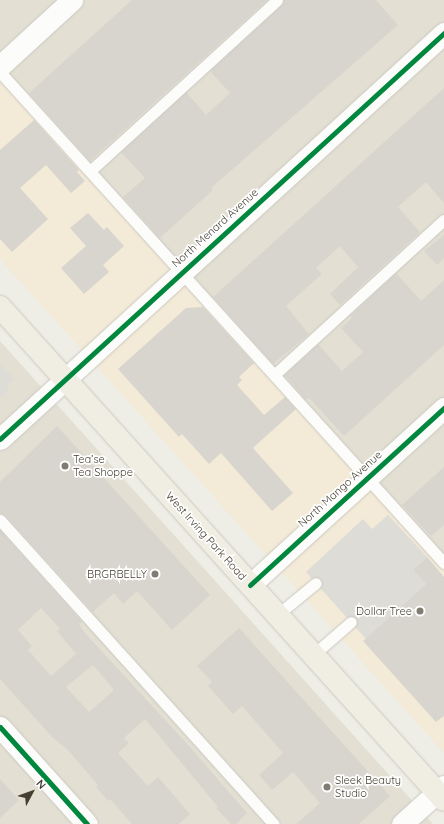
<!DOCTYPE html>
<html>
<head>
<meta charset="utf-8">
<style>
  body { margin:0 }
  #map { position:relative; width:444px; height:824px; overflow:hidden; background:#eeede6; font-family:Quicksand,sans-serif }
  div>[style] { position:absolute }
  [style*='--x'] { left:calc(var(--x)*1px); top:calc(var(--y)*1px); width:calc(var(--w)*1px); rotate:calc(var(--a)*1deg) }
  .residential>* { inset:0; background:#e3dfd3 }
  .commercial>* { inset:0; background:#f3ead7 }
  .parking>* { inset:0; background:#dddcd6 }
  .building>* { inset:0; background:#d8d5ce }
  .roads { filter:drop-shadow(0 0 1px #cbc9c2) drop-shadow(0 0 1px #cbc9c2) }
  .lane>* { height:11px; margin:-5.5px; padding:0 5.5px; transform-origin:5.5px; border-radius:5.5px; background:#fcfcfb }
  .street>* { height:21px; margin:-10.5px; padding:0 10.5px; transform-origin:10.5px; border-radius:10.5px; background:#fcfcfb }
  .primary>* { height:22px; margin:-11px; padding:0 11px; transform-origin:11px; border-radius:11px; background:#f0ede2 }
  .cycleway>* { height:5px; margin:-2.5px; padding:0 2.5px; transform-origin:2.5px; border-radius:2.5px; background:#00873e }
  .dots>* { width:11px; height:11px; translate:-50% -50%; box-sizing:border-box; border:2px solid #fff; border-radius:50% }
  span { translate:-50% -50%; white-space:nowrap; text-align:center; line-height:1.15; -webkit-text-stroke:3.5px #fff; paint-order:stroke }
  .street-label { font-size:11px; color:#443f32 }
  .poi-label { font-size:11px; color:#443f32 }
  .left { translate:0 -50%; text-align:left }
  .right { translate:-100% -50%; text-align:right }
  .north { position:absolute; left:12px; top:772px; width:40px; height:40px; -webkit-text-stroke:3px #fff; paint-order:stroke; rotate:49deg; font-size:11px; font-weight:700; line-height:16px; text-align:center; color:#443f32 }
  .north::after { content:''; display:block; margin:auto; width:14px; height:18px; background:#443f32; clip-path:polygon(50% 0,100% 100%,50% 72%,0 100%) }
</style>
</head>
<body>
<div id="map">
  <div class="residential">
    <i style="clip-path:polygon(0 0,444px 0,444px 566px,0 73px)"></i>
    <i style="clip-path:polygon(0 341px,433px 824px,0 824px)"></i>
  </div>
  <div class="commercial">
    <i style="clip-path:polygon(0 73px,444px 566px,444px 753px,0 259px)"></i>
  </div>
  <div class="parking">
    <i style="clip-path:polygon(0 364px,14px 379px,6px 386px,9px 390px,0 398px)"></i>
    <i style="clip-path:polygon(388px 515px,427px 557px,413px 570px,426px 584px,366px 639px,306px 572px,363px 519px,372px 529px)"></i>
  </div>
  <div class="building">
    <i style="clip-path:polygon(132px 0,267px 0,90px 161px,29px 93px)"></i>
    <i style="clip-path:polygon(284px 0,376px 0,398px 25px,211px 188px,213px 190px,160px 238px,123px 197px,145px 178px,121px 152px,186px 92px,206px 115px,230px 93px,210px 71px,282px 5px)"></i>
    <i style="clip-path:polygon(444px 88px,444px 203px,426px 182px,398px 207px,420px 232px,340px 305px,330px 294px,358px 267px,340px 246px,316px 268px,322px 274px,286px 306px,309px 334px,273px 364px,213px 297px)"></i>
    <i style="clip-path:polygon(34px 120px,79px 170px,77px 172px,85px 181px,71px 193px,46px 165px,20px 188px,48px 219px,12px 252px,0 239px,0 150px)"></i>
    <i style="clip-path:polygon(88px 213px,104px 230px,107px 227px,124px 246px,103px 265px,109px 272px,84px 294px,61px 268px,86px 246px,70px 228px)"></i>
    <i style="clip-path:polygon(444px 235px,444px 258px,437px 265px,424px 251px)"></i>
    <i style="clip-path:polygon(396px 273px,421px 301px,444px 280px,444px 345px,344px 436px,309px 398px,306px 400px,285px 375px,318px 344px,342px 371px,363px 352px,341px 328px,352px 318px,350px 316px)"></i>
    <i style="clip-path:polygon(203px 307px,254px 363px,239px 377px,242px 380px,237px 385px,264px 415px,285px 397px,296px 409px,253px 448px,293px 493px,272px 511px,221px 453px,209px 464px,182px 434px,179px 437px,118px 369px,186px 308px)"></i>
    <i style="clip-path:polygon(57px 426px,210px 595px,172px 630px,137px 591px,123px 604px,114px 593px,93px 612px,5px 515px,0 513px,0 482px)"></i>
    <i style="clip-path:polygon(444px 467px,444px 525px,431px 536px,402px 505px)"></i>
    <i style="clip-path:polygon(evenodd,0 530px,82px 622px,79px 624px,84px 632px,190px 747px,247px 813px,236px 824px,231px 824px,216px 808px,218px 807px,145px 719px,124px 738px,129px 743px,118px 753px,148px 786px,158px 777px,190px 814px,179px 824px,132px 824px,110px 799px,108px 801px,96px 787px,98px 785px,67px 749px,53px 738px,0 679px,0 530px,41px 608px,60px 629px,57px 631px,76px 654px,51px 676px,28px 650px,32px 646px,18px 630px,41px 608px,0 530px,93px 665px,114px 690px,89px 712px,66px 687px,93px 665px)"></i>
    <i style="clip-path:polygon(427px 557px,444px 577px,444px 716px,436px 722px,363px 641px,426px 584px,413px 570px)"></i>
    <i style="clip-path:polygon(239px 628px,390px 796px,359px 824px,296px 824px,320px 803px,293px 772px,272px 790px,259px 775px,283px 753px,242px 706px,233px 714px,208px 686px,212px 682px,197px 666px)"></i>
    <i style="clip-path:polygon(0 779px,19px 800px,0 818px)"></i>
  </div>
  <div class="roads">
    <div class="lane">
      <i style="--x:0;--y:72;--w:662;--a:47.88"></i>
      <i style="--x:90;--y:171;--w:253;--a:-42.4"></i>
      <i style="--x:274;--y:375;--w:230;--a:-42.4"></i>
      <i style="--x:0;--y:520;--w:409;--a:48"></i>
      <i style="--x:277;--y:615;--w:50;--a:-39.4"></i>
      <i style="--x:313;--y:655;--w:50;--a:-41"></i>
    </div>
    <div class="street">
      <i style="--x:0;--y:66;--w:98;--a:-42.5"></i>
      <i style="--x:0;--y:439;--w:602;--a:-42.44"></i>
      <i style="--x:250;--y:585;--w:263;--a:-42.4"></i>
      <i style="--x:0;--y:727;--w:130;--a:48.1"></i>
      <i style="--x:402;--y:824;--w:57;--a:-42.1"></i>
    </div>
    <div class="primary">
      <i style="--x:0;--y:307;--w:663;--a:47.99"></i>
    </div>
  </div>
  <div class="cycleway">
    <i style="--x:0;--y:439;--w:602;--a:-42.44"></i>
    <i style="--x:250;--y:585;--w:263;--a:-42.4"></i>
    <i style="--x:0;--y:727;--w:130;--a:48.1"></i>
  </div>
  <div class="dots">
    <i style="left:65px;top:466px;background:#807c71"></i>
    <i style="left:155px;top:574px;background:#807c71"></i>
    <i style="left:420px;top:611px;background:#807c71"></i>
    <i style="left:327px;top:787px;background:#807c71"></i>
  </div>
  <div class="street-label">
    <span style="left:215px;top:228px;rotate:-42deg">North Menard Avenue</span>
    <span style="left:340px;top:489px;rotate:-42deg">North Mango Avenue</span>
    <span style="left:206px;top:536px;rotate:48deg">West Irving Park Road</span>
  </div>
  <div class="poi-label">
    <span class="left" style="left:73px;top:466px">Tea’se<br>Tea Shoppe</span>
    <span class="right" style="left:147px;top:574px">BRGRBELLY</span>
    <span class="right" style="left:412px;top:611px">Dollar Tree</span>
    <span class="left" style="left:335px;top:787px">Sleek Beauty<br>Studio</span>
  </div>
  <div class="north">N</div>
</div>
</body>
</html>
